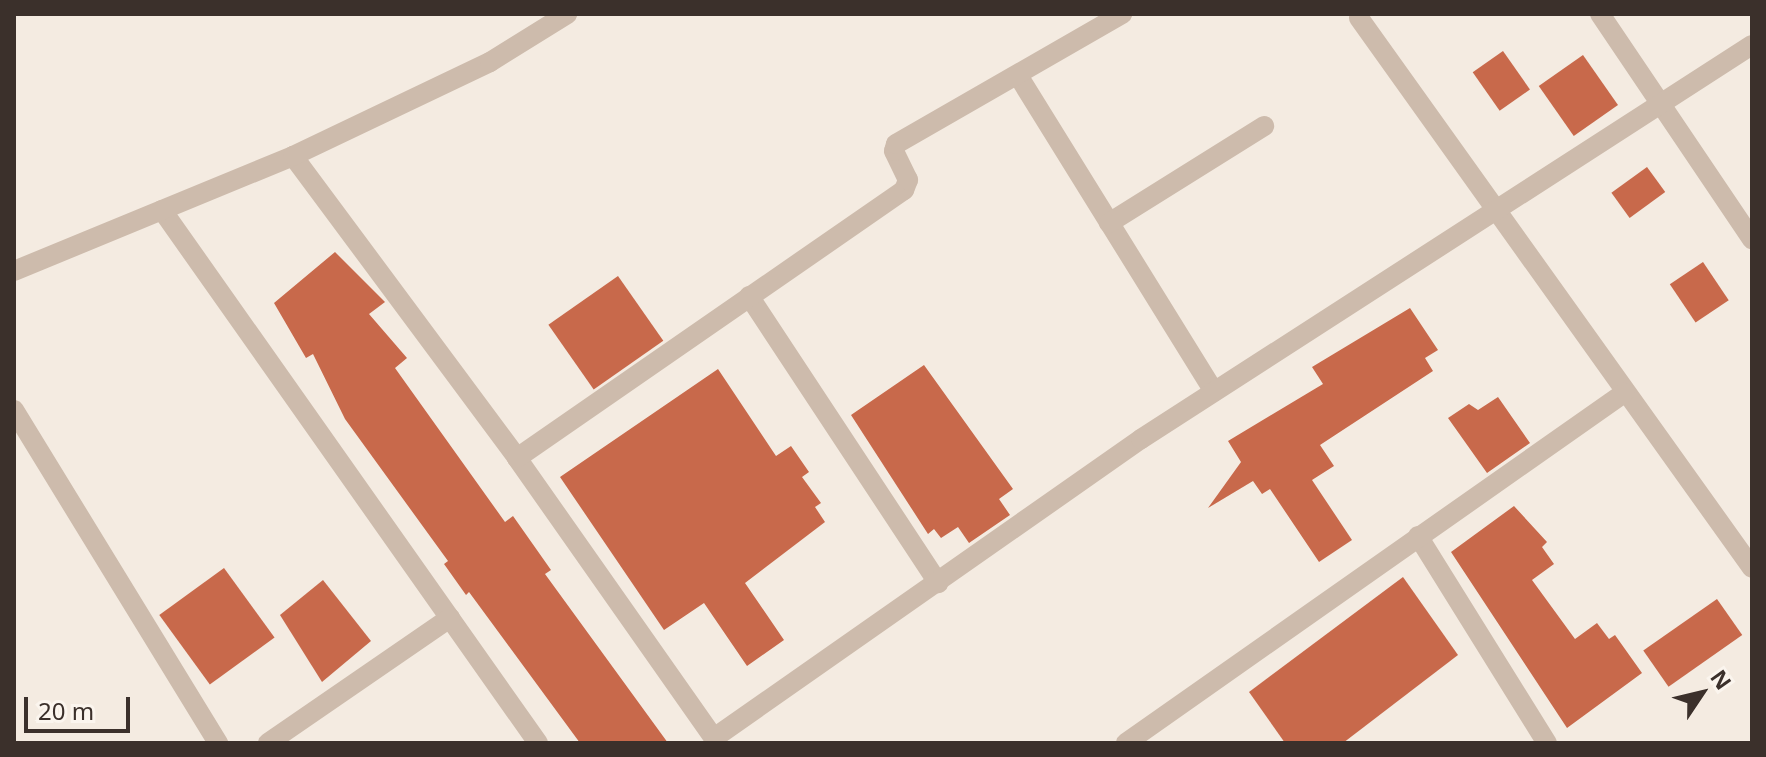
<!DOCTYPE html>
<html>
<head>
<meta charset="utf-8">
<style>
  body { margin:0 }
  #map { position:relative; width:1766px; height:757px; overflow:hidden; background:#f4ebe1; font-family:"Noto Sans",sans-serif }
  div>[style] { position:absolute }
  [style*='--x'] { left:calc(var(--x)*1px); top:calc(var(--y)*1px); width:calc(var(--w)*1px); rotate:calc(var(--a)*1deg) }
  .building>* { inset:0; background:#c8694b; transform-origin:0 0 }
  .minor>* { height:20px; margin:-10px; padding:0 10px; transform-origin:10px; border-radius:10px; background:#cdbbac }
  span { translate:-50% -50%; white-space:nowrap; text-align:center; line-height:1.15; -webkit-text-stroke:6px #fbf5ee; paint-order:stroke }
  .frame { position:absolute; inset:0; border:16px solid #3b302b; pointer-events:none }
  .north { position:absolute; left:1662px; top:653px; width:80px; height:80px; -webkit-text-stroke:6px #fbf5ee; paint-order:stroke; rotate:55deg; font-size:22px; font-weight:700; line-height:32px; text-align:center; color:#3b302b }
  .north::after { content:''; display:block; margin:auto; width:28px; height:36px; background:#3b302b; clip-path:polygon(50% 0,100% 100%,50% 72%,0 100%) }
  .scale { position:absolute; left:24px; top:697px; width:106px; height:36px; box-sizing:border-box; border:4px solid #3b302b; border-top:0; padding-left:10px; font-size:24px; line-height:28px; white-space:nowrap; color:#3b302b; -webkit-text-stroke:6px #fbf5ee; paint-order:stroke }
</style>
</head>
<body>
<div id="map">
  <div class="building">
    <i style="left:1503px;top:51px;width:47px;height:37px;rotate:55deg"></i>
    <i style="left:1583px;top:55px;width:61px;height:54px;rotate:55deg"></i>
    <i style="left:1647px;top:167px;width:31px;height:44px;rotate:54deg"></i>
    <i style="clip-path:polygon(335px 252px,385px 302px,369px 314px,407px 358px,395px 368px,505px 522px,513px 516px,551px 570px,545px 574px,668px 743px,580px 743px,469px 592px,466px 595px,444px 564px,448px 561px,345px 419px,313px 354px,306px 358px,274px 303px)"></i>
    <i style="left:1703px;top:262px;width:46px;height:40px;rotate:56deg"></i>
    <i style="left:618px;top:276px;width:79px;height:85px;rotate:55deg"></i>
    <i style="clip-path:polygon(1410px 308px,1438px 350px,1425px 358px,1433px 371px,1320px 445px,1334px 466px,1312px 480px,1352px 540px,1319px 562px,1270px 489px,1262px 494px,1253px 481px,1208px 508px,1241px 462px,1228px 441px,1323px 384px,1312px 367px)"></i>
    <i style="clip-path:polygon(924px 365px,1013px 489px,999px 499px,1010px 515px,969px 543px,958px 527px,941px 538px,934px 529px,928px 534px,851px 415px)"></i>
    <i style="clip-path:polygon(718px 369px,776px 456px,791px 446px,809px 472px,802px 477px,821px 503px,815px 507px,825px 522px,745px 583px,784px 640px,747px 666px,704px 603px,664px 630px,560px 477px)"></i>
    <i style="clip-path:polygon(1498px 397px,1530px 443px,1487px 473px,1448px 418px,1469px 404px,1478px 410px)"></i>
    <i style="clip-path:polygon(1514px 506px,1547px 542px,1542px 547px,1554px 564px,1532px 580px,1575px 639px,1597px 623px,1609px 639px,1615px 635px,1642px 673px,1567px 728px,1451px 552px)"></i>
    <i style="left:224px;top:568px;width:86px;height:80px;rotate:54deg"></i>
    <i style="clip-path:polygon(1403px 577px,1458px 655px,1343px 743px,1285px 743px,1249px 692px)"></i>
    <i style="clip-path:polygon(323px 580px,371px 641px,322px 682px,280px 615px)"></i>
    <i style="left:1717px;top:599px;width:44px;height:90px;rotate:55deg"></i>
  </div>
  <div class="minor">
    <i style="--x:1600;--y:14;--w:272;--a:56"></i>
    <i style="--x:1359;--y:18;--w:676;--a:54.45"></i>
    <i style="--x:1019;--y:77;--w:370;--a:58.2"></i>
    <i style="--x:293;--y:156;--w:376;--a:53.4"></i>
    <i style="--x:517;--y:458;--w:348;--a:54.9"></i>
    <i style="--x:162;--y:210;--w:652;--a:54.8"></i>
    <i style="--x:1109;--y:223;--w:183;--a:-32"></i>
    <i style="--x:14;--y:271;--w:302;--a:-22.4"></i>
    <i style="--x:293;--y:156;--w:218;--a:-25.5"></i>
    <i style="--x:490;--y:62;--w:91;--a:-31.9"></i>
    <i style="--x:749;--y:296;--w:344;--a:56.6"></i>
    <i style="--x:14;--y:410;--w:391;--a:58.5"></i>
    <i style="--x:517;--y:458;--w:471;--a:-34.7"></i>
    <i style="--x:904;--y:190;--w:11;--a:-68"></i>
    <i style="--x:908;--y:180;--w:32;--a:-116"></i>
    <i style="--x:894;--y:151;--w:7;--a:-74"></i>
    <i style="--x:896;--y:144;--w:261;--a:-29.9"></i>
    <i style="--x:1418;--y:536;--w:244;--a:58.1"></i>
    <i style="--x:714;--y:738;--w:521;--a:-35"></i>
    <i style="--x:1141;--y:439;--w:727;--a:-32.82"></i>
    <i style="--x:268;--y:743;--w:221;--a:-34.5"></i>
    <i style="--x:1126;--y:743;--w:609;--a:-35.1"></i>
  </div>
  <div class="frame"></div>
  <div class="north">N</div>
  <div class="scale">20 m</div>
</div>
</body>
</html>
